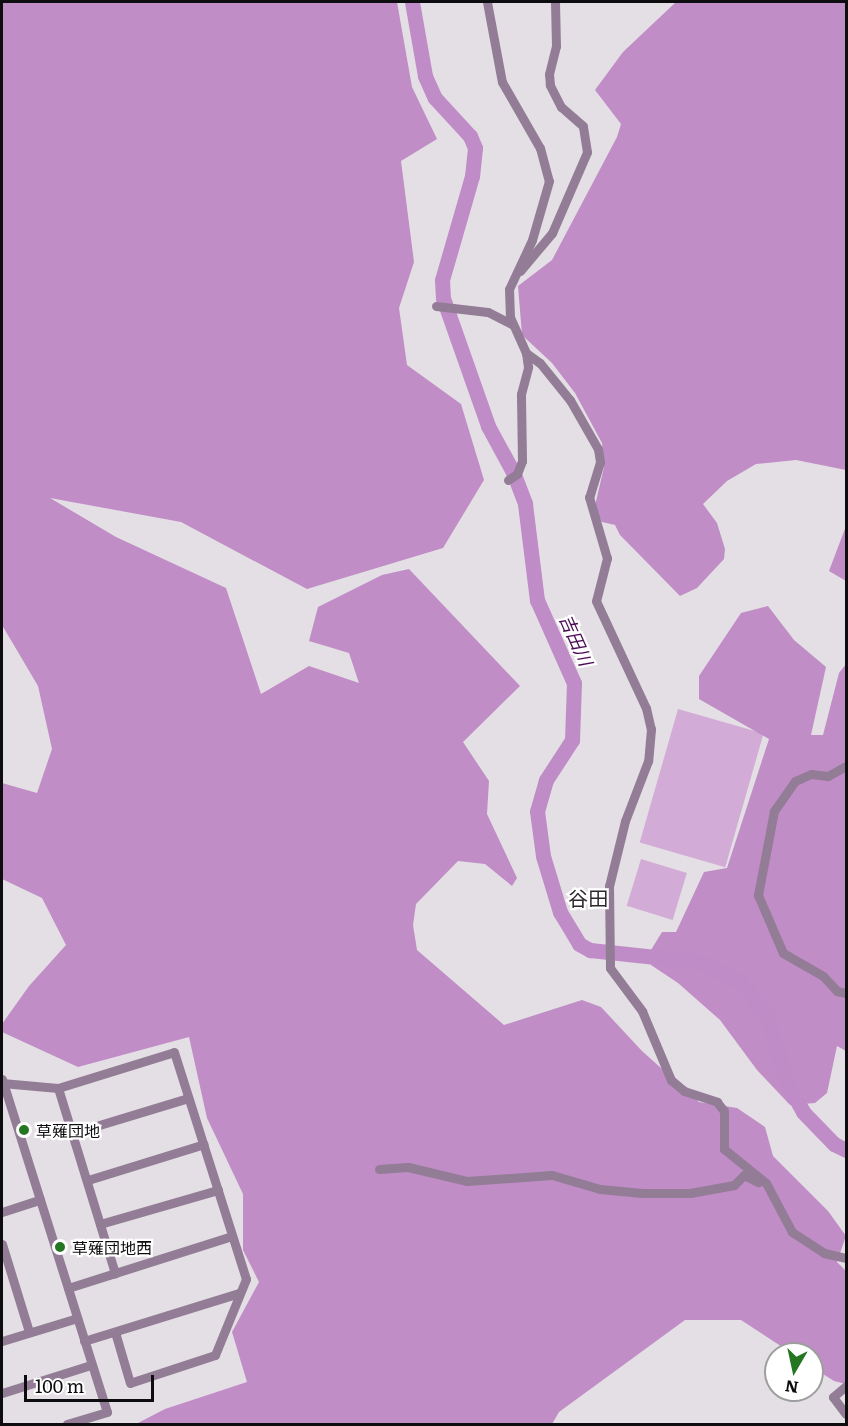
<!DOCTYPE html>
<html>
<head>
<meta charset="utf-8">
<style>
  body { margin:0 }
  #map { position:relative; width:848px; height:1426px; overflow:hidden; background:#e4dfe4; font-family:Literata,"Noto Sans JP",serif }
  div>[style] { position:absolute }
  [style*='--x'] { left:calc(var(--x)*1px); top:calc(var(--y)*1px); width:calc(var(--w)*1px); rotate:calc(var(--a)*1deg) }
  .green>* { inset:0; background:#d2acd7; transform-origin:0 0 }
  .forest>* { inset:0; background:#c08dc7 }
  .river>* { height:15px; margin:-7.5px; padding:0 7.5px; transform-origin:7.5px; border-radius:7.5px; background:#c08cc7 }
  .minor>* { height:9px; margin:-4.5px; padding:0 4.5px; transform-origin:4.5px; border-radius:4.5px; background:#937c96 }
  .dots>* { width:16px; height:16px; translate:-50% -50%; box-sizing:border-box; border:3px solid #fff; border-radius:50% }
  span { translate:-50% -50%; white-space:nowrap; text-align:center; line-height:1.15; -webkit-text-stroke:4.5px #fff; paint-order:stroke }
  .poi-label { font-size:16px; color:#0d0c0e }
  .left { translate:0 -50%; text-align:left }
  .water-label { font-size:18px; color:#4d0c56; font-style:italic }
  .quarter-label { font-size:20px; color:#2d292d }
  .frame { position:absolute; inset:0; border:3px solid #0d0c0e; pointer-events:none }
  .north { position:absolute; left:764px; top:1342px; width:60px; height:60px; box-sizing:border-box; background:#fff; border:2px solid #9e9e9f; border-radius:50%; rotate:189deg; font-size:16px; font-weight:700; line-height:24px; text-align:center; color:#0d0c0e }
  .north::after { content:''; display:block; margin:auto; width:21px; height:27px; background:#247621; clip-path:polygon(50% 0,100% 100%,50% 72%,0 100%) }
  .scale { position:absolute; left:24px; top:1375px; width:130px; height:27px; box-sizing:border-box; border:3px solid #0d0c0e; border-top:0; padding-left:8px; font-size:18px; line-height:21px; white-space:nowrap; color:#0d0c0e; -webkit-text-stroke:4px #fff; paint-order:stroke }
</style>
</head>
<body>
<div id="map">
  <div class="green">
    <i style="left:678px;top:709px;width:89px;height:139px;rotate:16deg"></i>
    <i style="left:641px;top:859px;width:48px;height:49px;rotate:17deg"></i>
  </div>
  <div class="forest">
    <i style="clip-path:polygon(2px 2px,397px 2px,412px 87px,437px 139px,401px 161px,414px 262px,399px 308px,407px 365px,461px 404px,484px 480px,443px 548px,307px 589px,181px 522px,50px 498px,116px 537px,226px 588px,261px 694px,309px 666px,359px 683px,349px 653px,309px 641px,318px 607px,382px 575px,409px 569px,520px 686px,463px 742px,489px 781px,487px 814px,517px 878px,512px 886px,485px 864px,458px 861px,416px 904px,413px 925px,417px 950px,504px 1025px,582px 1000px,601px 1007px,642px 1051px,699px 1102px,737px 1108px,765px 1127px,773px 1156px,828px 1211px,846px 1236px,837px 1262px,846px 1271px,846px 1384px,834px 1381px,812px 1367px,812px 1354px,793px 1354px,741px 1320px,685px 1320px,559px 1412px,552px 1424px,136px 1424px,165px 1409px,247px 1382px,232px 1332px,259px 1282px,243px 1250px,243px 1194px,207px 1118px,189px 1037px,78px 1067px,2px 1032px,2px 1024px,29px 986px,66px 945px,42px 898px,2px 879px,2px 783px,37px 793px,52px 749px,38px 686px,2px 625px)"></i>
    <i style="clip-path:polygon(676px 2px,846px 2px,846px 470px,796px 460px,756px 464px,727px 481px,703px 504px,717px 523px,725px 549px,724px 559px,697px 588px,680px 596px,620px 535px,615px 525px,602px 522px,594px 510px,604px 467px,602px 443px,575px 393px,552px 363px,522px 335px,518px 286px,552px 260px,617px 137px,621px 124px,595px 90px,623px 52px)"></i>
    <i style="clip-path:polygon(846px 526px,846px 581px,829px 571px)"></i>
    <i style="clip-path:polygon(768px 606px,794px 640px,826px 667px,811px 735px,823px 735px,839px 673px,846px 664px,846px 1051px,837px 1046px,827px 1093px,815px 1103px,790px 1105px,757px 1070px,720px 1020px,678px 983px,651px 965px,651px 950px,662px 932px,676px 932px,704px 872px,727px 868px,769px 739px,699px 699px,699px 676px,741px 613px)"></i>
  </div>
  <div class="river">
    <i style="--x:412;--y:2;--w:75;--a:80"></i>
    <i style="--x:425;--y:76;--w:24;--a:66"></i>
    <i style="--x:435;--y:98;--w:52;--a:47.4"></i>
    <i style="--x:470;--y:136;--w:13;--a:67"></i>
    <i style="--x:475;--y:148;--w:28;--a:96"></i>
    <i style="--x:472;--y:176;--w:108;--a:106.1"></i>
    <i style="--x:442;--y:280;--w:18;--a:87"></i>
    <i style="--x:443;--y:298;--w:136;--a:70.6"></i>
    <i style="--x:488;--y:426;--w:52;--a:61.5"></i>
    <i style="--x:513;--y:472;--w:34;--a:69"></i>
    <i style="--x:525;--y:504;--w:97;--a:82.9"></i>
    <i style="--x:537;--y:600;--w:91;--a:66"></i>
    <i style="--x:574;--y:683;--w:57;--a:92"></i>
    <i style="--x:572;--y:740;--w:48;--a:123"></i>
    <i style="--x:546;--y:780;--w:32;--a:106"></i>
    <i style="--x:537;--y:811;--w:45;--a:82.4"></i>
    <i style="--x:543;--y:856;--w:59;--a:73.1"></i>
    <i style="--x:560;--y:912;--w:37;--a:59"></i>
    <i style="--x:579;--y:944;--w:13;--a:29"></i>
    <i style="--x:590;--y:950;--w:113;--a:6.1"></i>
    <i style="--x:702;--y:962;--w:44;--a:27.1"></i>
    <i style="--x:741;--y:982;--w:44;--a:52.4"></i>
    <i style="--x:768;--y:1017;--w:67;--a:74.5"></i>
    <i style="--x:786;--y:1082;--w:34;--a:60"></i>
    <i style="--x:803;--y:1112;--w:45;--a:45.9"></i>
    <i style="--x:834;--y:1144;--w:13;--a:27"></i>
  </div>
  <div class="minor">
    <i style="--x:487;--y:2;--w:81;--a:79.4"></i>
    <i style="--x:502;--y:82;--w:76;--a:60.1"></i>
    <i style="--x:540;--y:148;--w:34;--a:75"></i>
    <i style="--x:549;--y:181;--w:61;--a:106.1"></i>
    <i style="--x:532;--y:240;--w:54;--a:115.1"></i>
    <i style="--x:509;--y:289;--w:28;--a:88"></i>
    <i style="--x:510;--y:317;--w:39;--a:66"></i>
    <i style="--x:526;--y:353;--w:17;--a:36"></i>
    <i style="--x:540;--y:363;--w:48;--a:51"></i>
    <i style="--x:570;--y:400;--w:56;--a:60.3"></i>
    <i style="--x:598;--y:449;--w:13;--a:81"></i>
    <i style="--x:600;--y:462;--w:37;--a:107"></i>
    <i style="--x:589;--y:497;--w:64;--a:73.6"></i>
    <i style="--x:607;--y:558;--w:44;--a:104.3"></i>
    <i style="--x:596;--y:601;--w:118;--a:65"></i>
    <i style="--x:646;--y:708;--w:22;--a:77"></i>
    <i style="--x:651;--y:729;--w:32;--a:95"></i>
    <i style="--x:648;--y:761;--w:64;--a:111"></i>
    <i style="--x:625;--y:821;--w:67;--a:103.8"></i>
    <i style="--x:609;--y:886;--w:82;--a:89.3"></i>
    <i style="--x:610;--y:968;--w:54;--a:53.3"></i>
    <i style="--x:642;--y:1011;--w:75;--a:67.2"></i>
    <i style="--x:671;--y:1080;--w:17;--a:40"></i>
    <i style="--x:684;--y:1091;--w:35;--a:18"></i>
    <i style="--x:717;--y:1102;--w:11;--a:52"></i>
    <i style="--x:724;--y:1111;--w:38;--a:90"></i>
    <i style="--x:724;--y:1149;--w:54;--a:39"></i>
    <i style="--x:766;--y:1183;--w:55;--a:62"></i>
    <i style="--x:792;--y:1232;--w:38;--a:33"></i>
    <i style="--x:824;--y:1253;--w:23;--a:13"></i>
    <i style="--x:520;--y:271;--w:50;--a:-49.9"></i>
    <i style="--x:552;--y:233;--w:88;--a:-66.6"></i>
    <i style="--x:587;--y:152;--w:26;--a:-99"></i>
    <i style="--x:583;--y:126;--w:29;--a:-139"></i>
    <i style="--x:561;--y:107;--w:25;--a:-117"></i>
    <i style="--x:550;--y:85;--w:11;--a:-95"></i>
    <i style="--x:549;--y:74;--w:29;--a:-76"></i>
    <i style="--x:556;--y:46;--w:44;--a:-91.3"></i>
    <i style="--x:436;--y:306;--w:52;--a:6.6"></i>
    <i style="--x:488;--y:312;--w:28;--a:27"></i>
    <i style="--x:508;--y:480;--w:11;--a:-34"></i>
    <i style="--x:517;--y:474;--w:14;--a:-69"></i>
    <i style="--x:522;--y:461;--w:67;--a:-90.9"></i>
    <i style="--x:521;--y:394;--w:28;--a:-75"></i>
    <i style="--x:528;--y:367;--w:14;--a:-98"></i>
    <i style="--x:846;--y:766;--w:21;--a:151"></i>
    <i style="--x:828;--y:776;--w:17;--a:-173"></i>
    <i style="--x:811;--y:774;--w:17;--a:156"></i>
    <i style="--x:795;--y:781;--w:37;--a:125"></i>
    <i style="--x:774;--y:811;--w:86;--a:100.8"></i>
    <i style="--x:758;--y:895;--w:63;--a:66.7"></i>
    <i style="--x:783;--y:953;--w:46;--a:29.9"></i>
    <i style="--x:823;--y:976;--w:21;--a:47"></i>
    <i style="--x:837;--y:991;--w:9;--a:13"></i>
    <i style="--x:2;--y:1079;--w:349;--a:72.5"></i>
    <i style="--x:107;--y:1412;--w:42;--a:163.3"></i>
    <i style="--x:2;--y:1083;--w:56;--a:5.1"></i>
    <i style="--x:58;--y:1088;--w:121;--a:-17.2"></i>
    <i style="--x:174;--y:1052;--w:238;--a:72.4"></i>
    <i style="--x:246;--y:1279;--w:82;--a:112.2"></i>
    <i style="--x:215;--y:1355;--w:89;--a:161.8"></i>
    <i style="--x:130;--y:1383;--w:53;--a:-106.4"></i>
    <i style="--x:58;--y:1088;--w:194;--a:72.9"></i>
    <i style="--x:73;--y:1133;--w:120;--a:-16.9"></i>
    <i style="--x:379;--y:1169;--w:29;--a:-4"></i>
    <i style="--x:408;--y:1167;--w:61;--a:13.3"></i>
    <i style="--x:467;--y:1181;--w:85;--a:-4"></i>
    <i style="--x:552;--y:1175;--w:50;--a:16.3"></i>
    <i style="--x:600;--y:1189;--w:42;--a:5.4"></i>
    <i style="--x:642;--y:1193;--w:48;--a:0"></i>
    <i style="--x:690;--y:1193;--w:45;--a:-10.3"></i>
    <i style="--x:734;--y:1185;--w:14;--a:-45"></i>
    <i style="--x:744;--y:1175;--w:16;--a:27"></i>
    <i style="--x:88;--y:1180;--w:121;--a:-17.2"></i>
    <i style="--x:2;--y:1212;--w:40;--a:-18"></i>
    <i style="--x:100;--y:1224;--w:123;--a:-16.1"></i>
    <i style="--x:2;--y:1244;--w:92;--a:72.9"></i>
    <i style="--x:68;--y:1288;--w:172;--a:-17.6"></i>
    <i style="--x:2;--y:1341;--w:78;--a:-17"></i>
    <i style="--x:84;--y:1341;--w:162;--a:-17.2"></i>
    <i style="--x:846;--y:1386;--w:17;--a:140"></i>
    <i style="--x:833;--y:1397;--w:21;--a:53"></i>
    <i style="--x:2;--y:1393;--w:93;--a:-17.5"></i>
  </div>
  <div class="dots">
    <i style="left:24px;top:1130px;background:#247621"></i>
    <i style="left:60px;top:1247px;background:#247621"></i>
  </div>
  <div class="poi-label">
    <span class="left" style="left:36px;top:1130px">草薙団地</span>
    <span class="left" style="left:72px;top:1247px">草薙団地西</span>
  </div>
  <div class="water-label">
    <span style="left:576px;top:640px;rotate:66deg">吉田川</span>
  </div>
  <div class="quarter-label">
    <span style="left:588px;top:897px">谷田</span>
  </div>
  <div class="frame"></div>
  <div class="north">N</div>
  <div class="scale">100 m</div>
</div>
</body>
</html>
